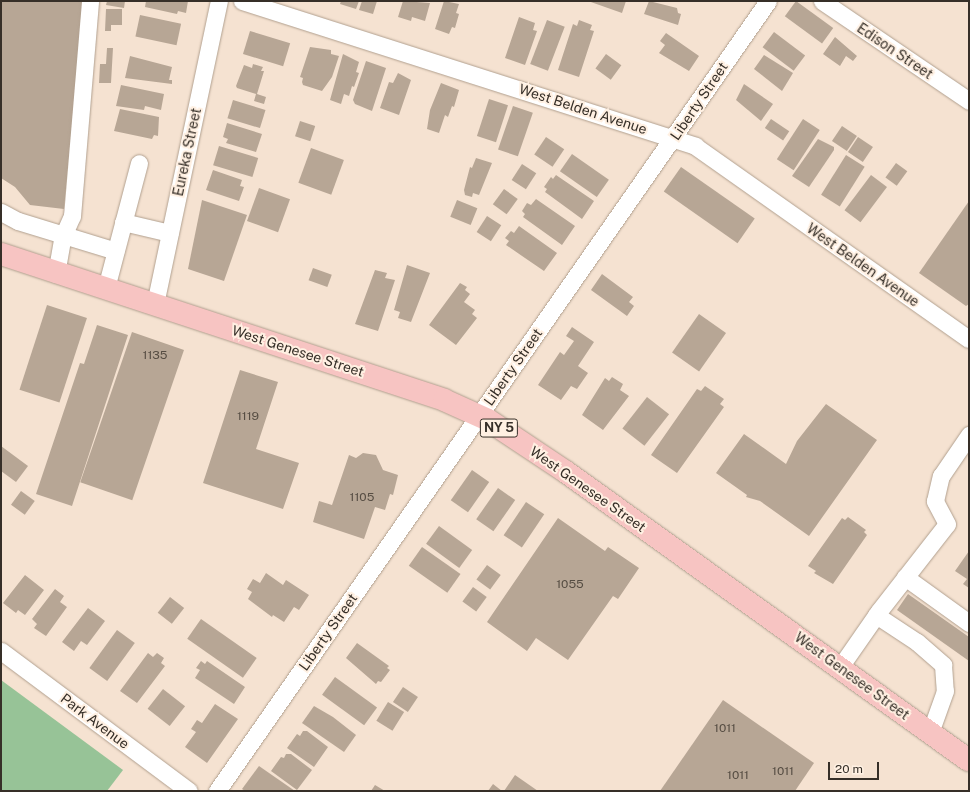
<!DOCTYPE html>
<html>
<head>
<meta charset="utf-8">
<style>
  body { margin:0 }
  #map { position:relative; width:970px; height:792px; overflow:hidden; background:#f5e2d1; font-family:"Public Sans",sans-serif }
  div>[style] { position:absolute }
  [style*='--x'] { left:calc(var(--x)*1px); top:calc(var(--y)*1px); width:calc(var(--w)*1px); rotate:calc(var(--a)*1deg) }
  .green>* { inset:0; background:#97c397 }
  .building>* { inset:0; background:#b7a695; transform-origin:0 0 }
  .roads { filter:drop-shadow(0 0 1px #b1a08f) drop-shadow(0 0 1px #b1a08f) }
  .minor>* { height:17px; margin:-8.5px; padding:0 8.5px; transform-origin:8.5px; border-radius:8.5px; background:#fff }
  .major>* { height:22px; margin:-11px; padding:0 11px; transform-origin:11px; border-radius:11px; background:#f7c4c2 }
  span { translate:-50% -50%; white-space:nowrap; text-align:center; line-height:1.15; -webkit-text-stroke:4px #fff0e2; paint-order:stroke }
  .number-label { font-size:12px; color:#564d43 }
  .number-label span { -webkit-text-stroke-width:0 }
  .shield-label span { padding:1px 3px; background:#fff0e2; border:1px solid; border-radius:3px; -webkit-text-stroke-width:0 }
  .shield-label { font-size:13px; color:#362f28; font-weight:700 }
  .street-label { font-size:14px; color:#362f28 }
  .frame { position:absolute; inset:0; border:2px solid #362f28; pointer-events:none }
  .scale { position:absolute; left:828px; top:762px; width:51px; height:18px; box-sizing:border-box; border:2px solid #362f28; border-top:0; padding-left:5px; font-size:12px; line-height:14px; white-space:nowrap; color:#362f28; -webkit-text-stroke:3px #fff0e2; paint-order:stroke }
</style>
</head>
<body>
<div id="map">
  <div class="green">
    <i style="clip-path:polygon(1px 680px,123px 770px,107px 791px,1px 791px)"></i>
  </div>
  <div class="building">
    <i style="clip-path:polygon(1px 1px,84px 1px,64px 209px,30px 205px,15px 187px,1px 178px)"></i>
    <i style="clip-path:polygon(107px 1px,125px 1px,124px 8px,106px 5px)"></i>
    <i style="clip-path:polygon(146px 1px,188px 1px,186px 13px,178px 11px,177px 14px,145px 7px)"></i>
    <i style="clip-path:polygon(341px 1px,359px 1px,356px 9px,340px 4px)"></i>
    <i style="clip-path:polygon(362px 1px,377px 1px,373px 14px,359px 10px)"></i>
    <i style="clip-path:polygon(403px 1px,430px 3px,425px 21px,412px 17px,411px 21px,398px 17px)"></i>
    <i style="clip-path:polygon(444px 1px,459px 4px,456px 13px,459px 14px,455px 28px,452px 27px,449px 34px,435px 29px)"></i>
    <i style="clip-path:polygon(588px 1px,626px 1px,622px 13px)"></i>
    <i style="clip-path:polygon(649px 1px,677px 8px,678px 13px,681px 14px,678px 25px,644px 14px)"></i>
    <i style="left:796px;top:1px;width:46px;height:19px;rotate:36deg"></i>
    <i style="clip-path:polygon(106px 9px,122px 9px,122px 25px,111px 25px,111px 31px,105px 31px)"></i>
    <i style="left:140px;top:15px;width:42px;height:22px;rotate:12deg"></i>
    <i style="clip-path:polygon(519px 17px,535px 23px,533px 30px,537px 31px,525px 65px,505px 58px)"></i>
    <i style="left:547px;top:20px;width:19px;height:47px;rotate:21deg"></i>
    <i style="clip-path:polygon(579px 20px,592px 25px,590px 30px,594px 31px,579px 77px,558px 70px,573px 24px,577px 26px)"></i>
    <i style="left:250px;top:31px;width:42px;height:24px;rotate:17deg"></i>
    <i style="left:774px;top:32px;width:39px;height:19px;rotate:37deg"></i>
    <i style="clip-path:polygon(666px 33px,699px 56px,689px 71px,659px 53px,665px 45px,660px 41px)"></i>
    <i style="clip-path:polygon(835px 37px,857px 56px,853px 61px,846px 56px,840px 66px,823px 54px)"></i>
    <i style="clip-path:polygon(310px 47px,331px 50px,331px 54px,339px 56px,332px 77px,322px 91px,303px 85px,302px 82px,303px 78px,300px 77px)"></i>
    <i style="clip-path:polygon(107px 48px,113px 48px,111px 83px,99px 83px,100px 64px,106px 64px)"></i>
    <i style="clip-path:polygon(343px 54px,359px 62px,356px 72px,359px 73px,354px 87px,352px 86px,349px 96px,344px 94px,341px 104px,330px 100px)"></i>
    <i style="left:606px;top:54px;width:19px;height:18px;rotate:36deg"></i>
    <i style="clip-path:polygon(764px 55px,793px 73px,782px 91px,754px 69px)"></i>
    <i style="clip-path:polygon(130px 56px,172px 67px,169px 80px,172px 80px,172px 84px,125px 78px)"></i>
    <i style="clip-path:polygon(366px 61px,386px 68px,372px 111px,355px 104px,353px 100px)"></i>
    <i style="clip-path:polygon(253px 64px,263px 67px,261px 71px,264px 71px,257px 94px,266px 97px,264px 104px,254px 101px,256px 94px,237px 88px,236px 86px,244px 65px,252px 68px)"></i>
    <i style="clip-path:polygon(398px 73px,411px 80px,399px 115px,380px 108px,389px 82px,393px 83px)"></i>
    <i style="clip-path:polygon(441px 83px,459px 90px,454px 107px,452px 106px,448px 117px,445px 115px,439px 133px,427px 129px,430px 110px)"></i>
    <i style="clip-path:polygon(744px 84px,773px 104px,761px 121px,736px 100px)"></i>
    <i style="clip-path:polygon(121px 85px,164px 94px,161px 110px,145px 106px,144px 110px,116px 106px)"></i>
    <i style="left:489px;top:99px;width:20px;height:39px;rotate:18deg"></i>
    <i style="left:233px;top:100px;width:34px;height:19px;rotate:17deg"></i>
    <i style="left:513px;top:106px;width:21px;height:46px;rotate:19deg"></i>
    <i style="clip-path:polygon(120px 109px,159px 117px,158px 136px,154px 135px,152px 139px,114px 131px)"></i>
    <i style="left:771px;top:119px;width:22px;height:11px;rotate:34deg"></i>
    <i style="left:803px;top:119px;width:20px;height:48px;rotate:33deg"></i>
    <i style="left:300px;top:121px;width:16px;height:16px;rotate:18deg"></i>
    <i style="clip-path:polygon(227px 123px,262px 134px,256px 152px,226px 143px,228px 139px,223px 137px)"></i>
    <i style="left:842px;top:126px;width:18px;height:18px;rotate:34deg"></i>
    <i style="left:546px;top:137px;width:22px;height:21px;rotate:34deg"></i>
    <i style="left:858px;top:137px;width:18px;height:18px;rotate:34deg"></i>
    <i style="clip-path:polygon(818px 139px,834px 147px,834px 150px,809px 187px,792px 176px)"></i>
    <i style="left:219px;top:146px;width:41px;height:20px;rotate:17deg"></i>
    <i style="left:311px;top:148px;width:35px;height:37px;rotate:20deg"></i>
    <i style="left:572px;top:154px;width:45px;height:21px;rotate:35deg"></i>
    <i style="left:846px;top:155px;width:22px;height:47px;rotate:32deg"></i>
    <i style="clip-path:polygon(476px 158px,492px 163px,479px 195px,473px 193px,472px 197px,465px 195px,464px 190px,470px 167px,472px 168px)"></i>
    <i style="left:896px;top:163px;width:14px;height:18px;rotate:36deg"></i>
    <i style="left:522px;top:164px;width:17px;height:19px;rotate:33deg"></i>
    <i style="left:681px;top:167px;width:90px;height:30px;rotate:35deg"></i>
    <i style="clip-path:polygon(213px 170px,242px 180px,240px 186px,244px 187px,239px 201px,206px 190px)"></i>
    <i style="clip-path:polygon(556px 175px,594px 201px,582px 219px,545px 192px,547px 189px,544px 187px,551px 177px,553px 179px)"></i>
    <i style="left:871px;top:175px;width:20px;height:44px;rotate:37deg"></i>
    <i style="left:259px;top:188px;width:33px;height:35px;rotate:20deg"></i>
    <i style="left:504px;top:189px;width:17px;height:19px;rotate:36deg"></i>
    <i style="clip-path:polygon(536px 199px,575px 226px,562px 245px,523px 217px,525px 214px,522px 211px,527px 203px,531px 205px)"></i>
    <i style="clip-path:polygon(202px 200px,247px 215px,224px 281px,188px 269px)"></i>
    <i style="left:457px;top:200px;width:22px;height:18px;rotate:22deg"></i>
    <i style="clip-path:polygon(969px 201px,969px 304px,966px 306px,919px 273px)"></i>
    <i style="left:487px;top:216px;width:17px;height:19px;rotate:33deg"></i>
    <i style="clip-path:polygon(519px 226px,557px 253px,544px 271px,506px 245px,509px 241px,505px 238px,511px 231px,514px 233px)"></i>
    <i style="clip-path:polygon(407px 265px,430px 273px,411px 322px,398px 318px,400px 312px,394px 310px)"></i>
    <i style="left:313px;top:268px;width:20px;height:13px;rotate:20deg"></i>
    <i style="clip-path:polygon(375px 270px,387px 273px,385px 278px,395px 280px,378px 331px,355px 324px)"></i>
    <i style="clip-path:polygon(602px 274px,633px 297px,629px 302px,634px 306px,627px 316px,591px 290px)"></i>
    <i style="clip-path:polygon(460px 283px,467px 287px,465px 290px,470px 294px,464px 302px,475px 310px,472px 314px,477px 318px,456px 345px,429px 325px)"></i>
    <i style="left:47px;top:305px;width:42px;height:89px;rotate:18deg"></i>
    <i style="left:699px;top:314px;width:33px;height:47px;rotate:35deg"></i>
    <i style="clip-path:polygon(97px 325px,128px 335px,72px 506px,36px 494px,80px 363px,84px 364px)"></i>
    <i style="clip-path:polygon(572px 327px,594px 342px,578px 366px,588px 373px,577px 389px,571px 386px,561px 400px,538px 385px,560px 352px,564px 355px,574px 341px,566px 336px)"></i>
    <i style="left:132px;top:332px;width:55px;height:159px;rotate:19deg"></i>
    <i style="clip-path:polygon(240px 370px,278px 382px,256px 449px,299px 463px,283px 509px,203px 483px)"></i>
    <i style="clip-path:polygon(612px 377px,623px 384px,620px 390px,629px 396px,603px 430px,582px 415px,605px 378px,609px 381px)"></i>
    <i style="clip-path:polygon(705px 386px,724px 399px,720px 404px,724px 407px,677px 473px,651px 455px,697px 389px,701px 391px)"></i>
    <i style="left:647px;top:397px;width:28px;height:40px;rotate:38deg"></i>
    <i style="clip-path:polygon(826px 404px,877px 440px,809px 536px,760px 501px,746px 497px,747px 495px,716px 473px,744px 434px,786px 464px,797px 441px)"></i>
    <i style="clip-path:polygon(1px 446px,28px 466px,16px 482px,1px 471px)"></i>
    <i style="clip-path:polygon(363px 453px,376px 455px,383px 470px,398px 475px,393px 495px,390px 494px,385px 510px,375px 507px,364px 539px,313px 522px,319px 501px,332px 505px,349px 455px,356px 458px)"></i>
    <i style="left:472px;top:470px;width:21px;height:37px;rotate:35deg"></i>
    <i style="left:498px;top:488px;width:21px;height:38px;rotate:35deg"></i>
    <i style="left:21px;top:491px;width:17px;height:17px;rotate:36deg"></i>
    <i style="left:526px;top:502px;width:22px;height:40px;rotate:34deg"></i>
    <i style="clip-path:polygon(848px 517px,866px 530px,864px 532px,867px 535px,833px 584px,814px 573px,816px 571px,808px 566px,842px 518px,845px 520px)"></i>
    <i style="clip-path:polygon(558px 518px,605px 551px,608px 547px,639px 568px,618px 599px,613px 596px,568px 660px,536px 638px,527px 651px,487px 622px)"></i>
    <i style="left:439px;top:526px;width:41px;height:22px;rotate:36deg"></i>
    <i style="left:422px;top:547px;width:47px;height:23px;rotate:35deg"></i>
    <i style="clip-path:polygon(969px 551px,969px 588px,963px 584px,967px 579px,955px 571px)"></i>
    <i style="left:487px;top:565px;width:17px;height:18px;rotate:36deg"></i>
    <i style="clip-path:polygon(266px 573px,283px 585px,286px 580px,309px 595px,299px 610px,294px 607px,284px 622px,273px 615px,272px 617px,248px 599px,252px 592px,247px 589px,253px 579px,260px 583px)"></i>
    <i style="clip-path:polygon(25px 575px,44px 590px,25px 615px,18px 610px,16px 613px,3px 603px)"></i>
    <i style="left:473px;top:587px;width:17px;height:18px;rotate:36deg"></i>
    <i style="clip-path:polygon(55px 589px,64px 596px,60px 602px,67px 607px,46px 636px,34px 628px,37px 624px,32px 619px)"></i>
    <i style="clip-path:polygon(908px 594px,969px 637px,969px 661px,897px 610px)"></i>
    <i style="left:170px;top:597px;width:18px;height:20px;rotate:38deg"></i>
    <i style="clip-path:polygon(88px 608px,105px 621px,87px 645px,81px 641px,74px 651px,62px 642px)"></i>
    <i style="left:201px;top:619px;width:68px;height:24px;rotate:35deg"></i>
    <i style="left:117px;top:630px;width:22px;height:47px;rotate:36deg"></i>
    <i style="clip-path:polygon(357px 643px,389px 666px,387px 668px,390px 670px,381px 682px,378px 681px,376px 684px,346px 658px)"></i>
    <i style="clip-path:polygon(148px 653px,153px 657px,157px 653px,164px 658px,161px 663px,165px 666px,137px 703px,120px 691px)"></i>
    <i style="clip-path:polygon(201px 661px,205px 664px,207px 661px,245px 687px,234px 704px,195px 678px,200px 670px,196px 668px)"></i>
    <i style="left:335px;top:677px;width:52px;height:22px;rotate:36deg"></i>
    <i style="left:403px;top:687px;width:18px;height:18px;rotate:34deg"></i>
    <i style="left:163px;top:689px;width:28px;height:25px;rotate:38deg"></i>
    <i style="clip-path:polygon(723px 700px,814px 763px,795px 791px,660px 791px)"></i>
    <i style="left:388px;top:702px;width:19px;height:22px;rotate:32deg"></i>
    <i style="clip-path:polygon(215px 704px,238px 719px,207px 763px,185px 747px,196px 732px,191px 729px,197px 720px,202px 723px)"></i>
    <i style="clip-path:polygon(314px 706px,333px 717px,356px 735px,344px 752px,302px 723px)"></i>
    <i style="clip-path:polygon(303px 731px,307px 731px,328px 747px,314px 767px,287px 748px,297px 734px,300px 736px)"></i>
    <i style="clip-path:polygon(286px 754px,291px 754px,312px 770px,297px 790px,271px 771px,281px 757px,284px 758px)"></i>
    <i style="clip-path:polygon(259px 766px,295px 791px,245px 791px,242px 789px)"></i>
    <i style="clip-path:polygon(515px 775px,538px 791px,504px 791px)"></i>
    <i style="clip-path:polygon(493px 784px,502px 791px,488px 791px)"></i>
    <i style="clip-path:polygon(375px 785px,385px 791px,371px 791px)"></i>
  </div>
  <div class="roads">
    <div class="minor">
      <i style="--x:242;--y:1;--w:476;--a:17.7"></i>
      <i style="--x:695;--y:146;--w:335;--a:35.2"></i>
      <i style="--x:822;--y:1;--w:178;--a:34.2"></i>
      <i style="--x:1;--y:212;--w:19;--a:28"></i>
      <i style="--x:18;--y:221;--w:102;--a:17"></i>
      <i style="--x:123;--y:222;--w:48;--a:13.2"></i>
      <i style="--x:56;--y:274;--w:39;--a:-80"></i>
      <i style="--x:63;--y:236;--w:22;--a:-66"></i>
      <i style="--x:72;--y:216;--w:216;--a:-85.2"></i>
      <i style="--x:106;--y:288;--w:129;--a:-75.2"></i>
      <i style="--x:155;--y:304;--w:310;--a:-78.1"></i>
      <i style="--x:905;--y:577;--w:79;--a:35.7"></i>
      <i style="--x:876;--y:615;--w:49;--a:33.4"></i>
      <i style="--x:917;--y:642;--w:35;--a:41"></i>
      <i style="--x:943;--y:665;--w:26;--a:86"></i>
      <i style="--x:945;--y:691;--w:45;--a:109.7"></i>
      <i style="--x:1;--y:651;--w:234;--a:36.7"></i>
      <i style="--x:840;--y:667;--w:68;--a:-55.1"></i>
      <i style="--x:879;--y:611;--w:110;--a:-52"></i>
      <i style="--x:947;--y:524;--w:26;--a:-118"></i>
      <i style="--x:935;--y:501;--w:26;--a:-77"></i>
      <i style="--x:941;--y:476;--w:50;--a:-55.7"></i>
      <i style="--x:217;--y:791;--w:963;--a:-55.11"></i>
    </div>
    <div class="major">
      <i style="--x:1;--y:254;--w:466;--a:18.2"></i>
      <i style="--x:444;--y:400;--w:48;--a:24.4"></i>
      <i style="--x:488;--y:420;--w:94;--a:33.7"></i>
      <i style="--x:566;--y:472;--w:495;--a:35.6"></i>
    </div>
  </div>
  <div class="number-label">
    <span style="left:155px;top:356px">1135</span>
    <span style="left:248px;top:417px">1119</span>
    <span style="left:362px;top:498px">1105</span>
    <span style="left:570px;top:585px">1055</span>
    <span style="left:725px;top:729px">1011</span>
    <span style="left:783px;top:772px">1011</span>
    <span style="left:738px;top:776px">1011</span>
  </div>
  <div class="shield-label">
    <span style="left:499px;top:428px">NY 5</span>
  </div>
  <div class="street-label">
    <span style="left:895px;top:51px;rotate:34deg">Edison Street</span>
    <span style="left:699px;top:101px;rotate:-56deg">Liberty Street</span>
    <span style="left:583px;top:109px;rotate:18deg">West Belden Avenue</span>
    <span style="left:187px;top:152px;rotate:-78deg">Eureka Street</span>
    <span style="left:863px;top:265px;rotate:35deg">West Belden Avenue</span>
    <span style="left:298px;top:351px;rotate:18deg">West Genesee Street</span>
    <span style="left:513px;top:367px;rotate:-55deg">Liberty Street</span>
    <span style="left:588px;top:489px;rotate:35deg">West Genesee Street</span>
    <span style="left:328px;top:632px;rotate:-55deg">Liberty Street</span>
    <span style="left:852px;top:676px;rotate:36deg">West Genesee Street</span>
    <span style="left:95px;top:721px;rotate:37deg">Park Avenue</span>
  </div>
  <div class="frame"></div>
  <div class="scale">20 m</div>
</div>
</body>
</html>
